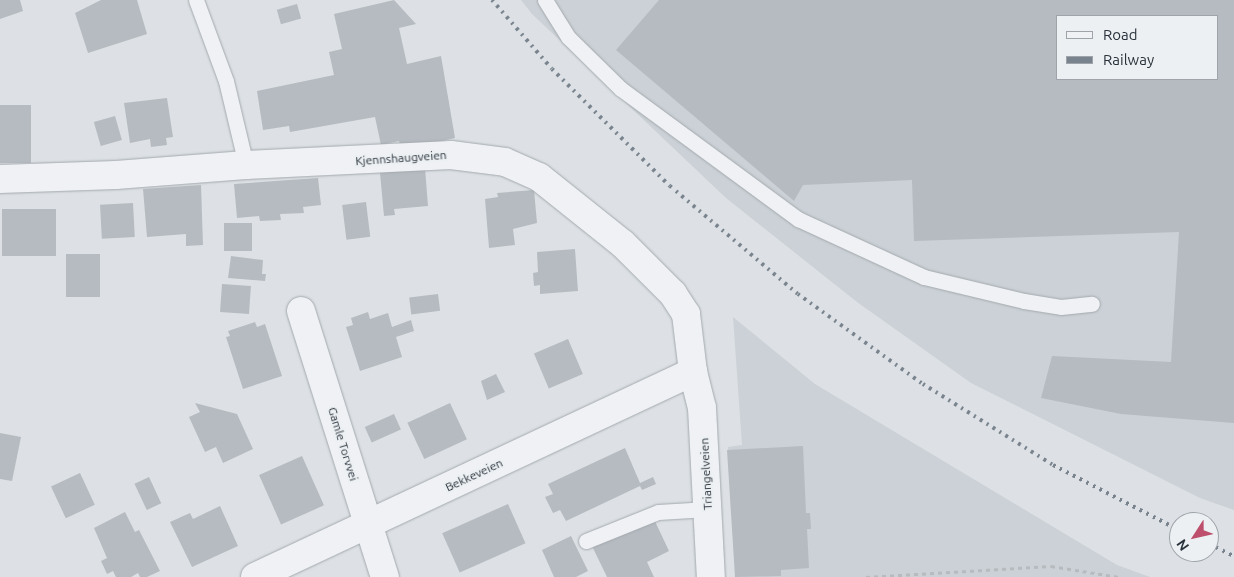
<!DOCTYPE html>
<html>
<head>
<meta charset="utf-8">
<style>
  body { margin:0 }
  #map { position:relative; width:1234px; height:577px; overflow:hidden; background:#dde1e5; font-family:Ubuntu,sans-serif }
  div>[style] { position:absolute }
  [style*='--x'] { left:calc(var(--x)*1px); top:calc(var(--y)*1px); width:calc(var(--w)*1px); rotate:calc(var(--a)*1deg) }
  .built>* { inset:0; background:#cbd1d6 }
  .building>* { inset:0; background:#b5bbc1; transform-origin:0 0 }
  .path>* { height:3px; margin-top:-1.5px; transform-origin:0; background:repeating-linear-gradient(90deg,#b7bbc0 0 4px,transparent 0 8px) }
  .roads { filter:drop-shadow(0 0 1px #a3a9ae) drop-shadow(0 0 1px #a3a9ae) }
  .lane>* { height:15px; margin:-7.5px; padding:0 7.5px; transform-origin:7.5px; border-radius:7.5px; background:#eff1f4 }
  .street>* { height:28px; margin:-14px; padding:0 14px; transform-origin:14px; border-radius:14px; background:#eff1f4 }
  .rail>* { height:4px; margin-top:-2px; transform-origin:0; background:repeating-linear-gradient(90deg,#78838d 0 2.5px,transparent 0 7.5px) }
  span { translate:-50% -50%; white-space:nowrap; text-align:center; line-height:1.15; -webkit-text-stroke:4px #ecf0f3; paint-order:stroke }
  .street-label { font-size:12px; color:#28313a }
  .legend { position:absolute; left:1056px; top:15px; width:162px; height:65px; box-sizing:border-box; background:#ecf0f3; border:1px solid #9ea4a9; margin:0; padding:6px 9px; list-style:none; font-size:15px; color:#28313a }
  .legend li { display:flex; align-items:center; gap:10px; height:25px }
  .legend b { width:25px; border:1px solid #9ea4a9 }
  .north { position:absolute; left:1169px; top:512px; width:50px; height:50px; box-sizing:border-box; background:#ecf0f3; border:1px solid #9ea4a9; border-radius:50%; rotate:235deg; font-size:14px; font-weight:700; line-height:20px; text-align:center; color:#28313a }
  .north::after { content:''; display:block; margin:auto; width:18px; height:22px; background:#bd4f6d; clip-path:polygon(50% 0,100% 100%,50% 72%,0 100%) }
</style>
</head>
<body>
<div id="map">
  <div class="built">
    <i style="clip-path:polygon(evenodd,521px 0,1234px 0,1234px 510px,1200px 498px,971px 383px,857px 302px,726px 198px,532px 14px,521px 0,1058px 16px,1218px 16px,1218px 79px,1058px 79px,1058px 16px)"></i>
    <i style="clip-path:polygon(733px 317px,815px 384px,1117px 565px,1150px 577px,736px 577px,728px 447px,742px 445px)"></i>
  </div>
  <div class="building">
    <i style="clip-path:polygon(0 0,20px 0,23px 11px,0 19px)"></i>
    <i style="clip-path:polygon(101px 0,137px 0,147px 34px,88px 53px,75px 13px)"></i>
    <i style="clip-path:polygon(394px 0,416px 24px,399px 28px,407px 64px,441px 56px,455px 138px,402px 150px,399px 141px,381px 145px,375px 117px,290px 132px,289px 126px,263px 130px,257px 91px,334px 75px,329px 52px,342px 49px,334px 14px)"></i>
    <i style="clip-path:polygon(evenodd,659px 0,1234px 0,1234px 423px,1121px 414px,1041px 398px,1052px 356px,1171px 362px,1179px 232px,914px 241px,912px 180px,803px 185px,794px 201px,616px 50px,659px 0,1058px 16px,1218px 16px,1218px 79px,1058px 79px,1058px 16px)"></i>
    <i style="left:297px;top:4px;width:15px;height:21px;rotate:74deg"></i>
    <i style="clip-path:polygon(167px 98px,173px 137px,166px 138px,167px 145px,151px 147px,150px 139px,130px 143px,124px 103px)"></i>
    <i style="left:0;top:105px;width:31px;height:58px"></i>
    <i style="left:115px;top:116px;width:25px;height:22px;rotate:74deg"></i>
    <i style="clip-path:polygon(425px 168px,428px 206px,394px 209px,395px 215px,384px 216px,380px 173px)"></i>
    <i style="clip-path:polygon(318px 178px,321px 205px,303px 207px,304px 213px,280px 214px,281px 220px,260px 221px,259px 216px,237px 218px,234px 184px)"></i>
    <i style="clip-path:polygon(201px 185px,203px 245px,186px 246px,186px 234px,147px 237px,143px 189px)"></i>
    <i style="clip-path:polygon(534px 190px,537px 223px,513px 229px,515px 245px,489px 248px,485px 199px,498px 197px,497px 193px)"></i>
    <i style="left:366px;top:202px;width:35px;height:24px;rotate:83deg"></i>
    <i style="left:133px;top:203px;width:34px;height:33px;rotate:87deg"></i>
    <i style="left:2px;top:209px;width:54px;height:47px"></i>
    <i style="left:224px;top:223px;width:28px;height:28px"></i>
    <i style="clip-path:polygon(575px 249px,578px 291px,540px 294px,540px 285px,534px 286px,533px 273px,538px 272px,537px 252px)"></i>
    <i style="left:66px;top:254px;width:34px;height:43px"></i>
    <i style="clip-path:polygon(231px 256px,263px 260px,262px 274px,266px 274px,265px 281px,228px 278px)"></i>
    <i style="left:222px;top:284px;width:29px;height:28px;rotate:4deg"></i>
    <i style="left:438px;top:294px;width:17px;height:29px;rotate:83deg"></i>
    <i style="clip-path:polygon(368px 312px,370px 319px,388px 313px,392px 327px,411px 320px,414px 331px,396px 337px,402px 357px,360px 371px,346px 327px,353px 325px,351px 318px)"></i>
    <i style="clip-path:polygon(255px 322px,257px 327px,265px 324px,282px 376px,243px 389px,226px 337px,230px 336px,228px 331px)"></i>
    <i style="left:568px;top:339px;width:38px;height:37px;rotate:67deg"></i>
    <i style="clip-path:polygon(496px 374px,505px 392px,487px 400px,481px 381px)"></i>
    <i style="clip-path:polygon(195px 403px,237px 414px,253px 449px,223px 463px,216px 447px,205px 452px,189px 417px,200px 412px)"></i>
    <i style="left:450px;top:403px;width:40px;height:47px;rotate:65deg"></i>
    <i style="left:394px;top:414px;width:17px;height:32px;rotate:66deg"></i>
    <i style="clip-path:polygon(0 433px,21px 437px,12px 481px,0 479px)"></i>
    <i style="clip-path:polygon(803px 446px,806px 513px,810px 513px,811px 529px,807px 529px,809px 568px,781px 570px,781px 576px,735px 577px,727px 450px)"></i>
    <i style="clip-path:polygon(625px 448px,640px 483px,653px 477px,656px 484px,642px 490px,640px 486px,566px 521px,560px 510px,553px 513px,545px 497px,553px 494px,548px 484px)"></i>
    <i style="left:302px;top:456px;width:54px;height:47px;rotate:66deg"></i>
    <i style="left:80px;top:473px;width:35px;height:32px;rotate:65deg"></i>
    <i style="left:149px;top:477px;width:29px;height:16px;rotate:65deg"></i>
    <i style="left:508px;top:504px;width:43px;height:72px;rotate:66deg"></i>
    <i style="clip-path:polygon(220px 506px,238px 546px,192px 567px,170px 522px,190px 513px,193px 519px)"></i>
    <i style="clip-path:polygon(125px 512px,135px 532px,139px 530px,160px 571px,147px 577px,140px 577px,138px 573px,131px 577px,116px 577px,113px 571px,107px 574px,101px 561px,107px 558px,94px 528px)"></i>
    <i style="clip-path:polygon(653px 517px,669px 551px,647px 562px,654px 577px,607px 577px,592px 546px)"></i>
    <i style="clip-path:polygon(571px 536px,588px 571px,576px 577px,554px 577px,542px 550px)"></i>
  </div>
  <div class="path">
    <i style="--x:866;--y:577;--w:185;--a:-3.4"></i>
    <i style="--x:1051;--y:566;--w:69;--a:9.2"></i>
  </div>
  <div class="roads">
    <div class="lane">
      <i style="--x:196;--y:0;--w:86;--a:69.7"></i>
      <i style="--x:226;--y:81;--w:86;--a:76.6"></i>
      <i style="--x:545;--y:0;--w:44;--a:58.1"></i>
      <i style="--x:568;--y:37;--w:74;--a:44.5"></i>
      <i style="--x:621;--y:89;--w:220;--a:36.3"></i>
      <i style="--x:798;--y:219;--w:139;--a:24.7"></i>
      <i style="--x:924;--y:277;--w:103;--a:13.5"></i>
      <i style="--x:1024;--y:301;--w:37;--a:9"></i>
      <i style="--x:1061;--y:307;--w:31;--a:-6"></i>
      <i style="--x:586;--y:541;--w:78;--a:-21.9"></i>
      <i style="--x:658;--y:512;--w:50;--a:-3.4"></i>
    </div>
    <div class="street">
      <i style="--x:0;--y:179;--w:116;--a:-2"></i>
      <i style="--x:116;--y:175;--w:130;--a:-4.4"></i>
      <i style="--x:246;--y:165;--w:205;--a:-2.8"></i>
      <i style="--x:451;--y:155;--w:54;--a:7.4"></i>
      <i style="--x:505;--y:162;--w:37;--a:24"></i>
      <i style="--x:539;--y:177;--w:107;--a:38.6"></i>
      <i style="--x:623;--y:244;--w:71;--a:45"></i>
      <i style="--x:673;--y:294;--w:24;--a:57"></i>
      <i style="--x:686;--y:314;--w:58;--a:83.1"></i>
      <i style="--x:693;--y:372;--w:37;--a:76"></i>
      <i style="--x:702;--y:408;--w:169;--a:87"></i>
      <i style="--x:301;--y:311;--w:279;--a:72.5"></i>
      <i style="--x:255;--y:577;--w:484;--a:-25.1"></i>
    </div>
  </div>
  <div class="rail">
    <i style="--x:492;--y:0;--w:91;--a:49"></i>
    <i style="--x:552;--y:69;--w:166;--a:44.8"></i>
    <i style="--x:670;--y:186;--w:167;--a:40.2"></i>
    <i style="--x:798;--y:294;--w:154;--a:35.8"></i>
    <i style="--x:923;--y:384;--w:153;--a:31.9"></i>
    <i style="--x:1053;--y:465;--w:142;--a:27.3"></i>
    <i style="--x:1209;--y:544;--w:28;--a:26"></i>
  </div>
  <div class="street-label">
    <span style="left:401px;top:158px;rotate:-4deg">Kjennshaugveien</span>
    <span style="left:343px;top:444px;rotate:73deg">Gamle Torvvei</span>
    <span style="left:706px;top:474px;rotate:-93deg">Triangelveien</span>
    <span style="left:474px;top:475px;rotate:-25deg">Bekkeveien</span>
  </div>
  <ul class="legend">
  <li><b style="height:6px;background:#eff1f4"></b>Road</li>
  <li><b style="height:6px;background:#78838d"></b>Railway</li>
  </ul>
  <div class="north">N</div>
</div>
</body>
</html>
